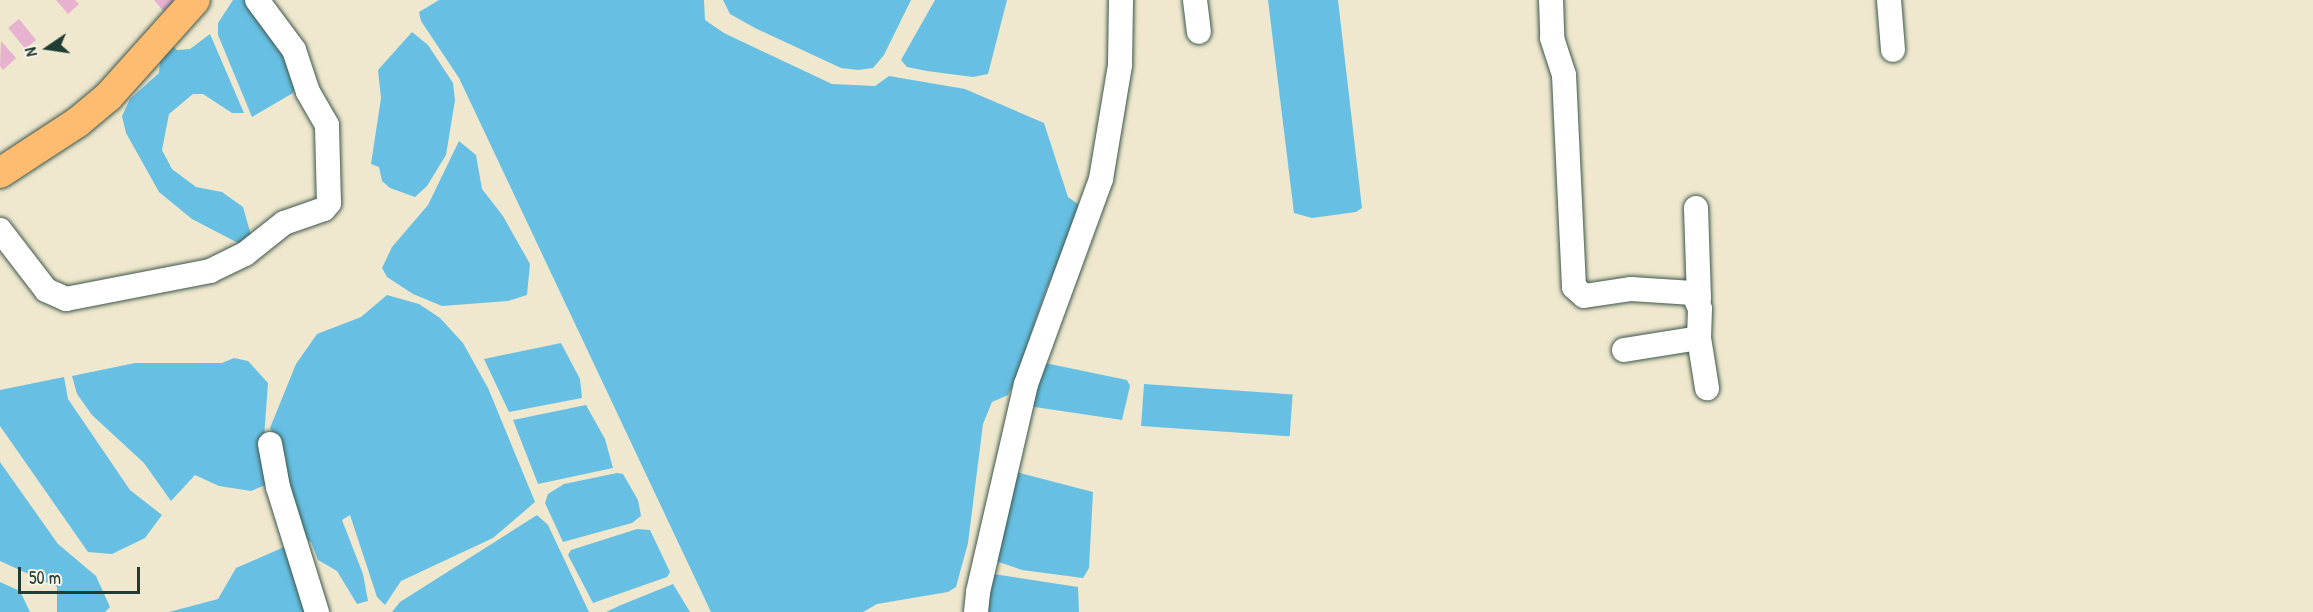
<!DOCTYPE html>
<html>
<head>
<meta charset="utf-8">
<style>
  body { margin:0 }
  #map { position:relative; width:2313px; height:612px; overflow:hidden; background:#efe8ce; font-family:"Patrick Hand",sans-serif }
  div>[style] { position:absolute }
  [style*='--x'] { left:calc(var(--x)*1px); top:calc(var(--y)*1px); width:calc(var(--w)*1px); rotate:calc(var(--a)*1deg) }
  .water>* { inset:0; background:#67c0e4; transform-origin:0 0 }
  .building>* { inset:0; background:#e7b1d0; transform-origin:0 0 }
  .roads { filter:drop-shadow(0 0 2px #3e574b) drop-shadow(0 0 2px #3e574b) }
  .minor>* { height:24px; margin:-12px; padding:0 12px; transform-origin:12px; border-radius:12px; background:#fff }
  .major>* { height:30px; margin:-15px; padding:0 15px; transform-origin:15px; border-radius:15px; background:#fdbc70 }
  span { translate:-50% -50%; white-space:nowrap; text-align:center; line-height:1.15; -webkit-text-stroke:4.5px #f7f3e8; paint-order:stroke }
  .north { position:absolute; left:18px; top:18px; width:60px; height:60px; -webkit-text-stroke:4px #f7f3e8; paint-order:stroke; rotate:257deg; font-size:16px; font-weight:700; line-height:24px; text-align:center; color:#1f3d34 }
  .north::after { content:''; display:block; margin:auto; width:21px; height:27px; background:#1f3d34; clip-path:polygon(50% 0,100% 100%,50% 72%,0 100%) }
  .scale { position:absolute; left:18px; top:567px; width:122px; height:27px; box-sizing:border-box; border:3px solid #1f3d34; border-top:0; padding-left:8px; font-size:18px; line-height:21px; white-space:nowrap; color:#1f3d34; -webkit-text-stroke:4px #f7f3e8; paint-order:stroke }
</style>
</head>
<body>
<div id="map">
  <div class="water">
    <i style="clip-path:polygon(233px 0,252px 0,270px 22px,296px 85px,293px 93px,252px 117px,218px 35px,218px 23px)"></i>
    <i style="clip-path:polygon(439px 0,704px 0,705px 20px,724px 33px,832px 84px,875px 86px,889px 76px,965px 89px,1044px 123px,1068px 197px,1079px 205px,1079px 215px,1046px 290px,1016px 378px,1008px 395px,992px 402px,983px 424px,968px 543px,956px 587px,948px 592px,877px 604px,863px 612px,711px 612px,459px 78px,421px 21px,419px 12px)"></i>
    <i style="clip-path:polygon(723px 0,911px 0,884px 55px,873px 68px,858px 70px,841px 68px,755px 28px,730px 14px)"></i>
    <i style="clip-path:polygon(935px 0,1007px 0,988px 74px,973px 77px,927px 71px,907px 67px,901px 60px)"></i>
    <i style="clip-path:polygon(1268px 0,1338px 0,1362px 208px,1356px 212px,1312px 218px,1294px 213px)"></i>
    <i style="clip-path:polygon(412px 32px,428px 45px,453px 83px,455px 100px,446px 155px,427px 186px,415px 197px,390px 188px,382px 181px,379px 167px,371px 164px,381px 98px,378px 70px)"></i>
    <i style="clip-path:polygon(210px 34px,244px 113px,232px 113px,203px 94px,193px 94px,169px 114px,162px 150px,172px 169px,196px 187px,222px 192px,243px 207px,251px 235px,240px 244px,192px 219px,159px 192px,126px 133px,122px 116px,130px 99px,159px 73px,161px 50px,170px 44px,177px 50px,190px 49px)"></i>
    <i style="clip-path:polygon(459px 141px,476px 155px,482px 189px,503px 216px,530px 264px,527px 295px,508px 301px,442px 306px,413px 294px,387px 277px,382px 268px,392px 247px,428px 205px)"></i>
    <i style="clip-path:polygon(387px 295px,419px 304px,440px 318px,463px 343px,488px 388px,535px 502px,493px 538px,401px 581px,385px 605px,377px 597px,350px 515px,342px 520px,363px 574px,368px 601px,357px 604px,337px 571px,318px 560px,311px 542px,297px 534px,280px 480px,286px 459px,270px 428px,296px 364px,317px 334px,361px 317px)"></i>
    <i style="clip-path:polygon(561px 343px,580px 379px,582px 398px,509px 412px,484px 359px)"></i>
    <i style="clip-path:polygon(234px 358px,248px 361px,268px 383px,264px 438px,270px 483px,251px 491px,219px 486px,195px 475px,171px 501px,144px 463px,92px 415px,77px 394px,72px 376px,135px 363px,222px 363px)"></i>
    <i style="clip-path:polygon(1040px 362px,1127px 380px,1130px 386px,1122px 420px,1028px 406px)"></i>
    <i style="clip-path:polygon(64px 377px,68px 399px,130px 490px,162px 515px,145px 538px,112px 554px,88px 552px,0 426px,0 390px)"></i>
    <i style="left:1144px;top:384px;width:149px;height:42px;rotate:4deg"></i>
    <i style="clip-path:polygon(586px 405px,605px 439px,613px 468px,538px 484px,513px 420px)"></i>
    <i style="clip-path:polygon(0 462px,58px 544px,96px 576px,110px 607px,105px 612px,57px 612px,57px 587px,0 561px)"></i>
    <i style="clip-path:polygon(1016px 472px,1093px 492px,1089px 568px,1083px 578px,1022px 570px,996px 561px)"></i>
    <i style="clip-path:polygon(617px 473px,623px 474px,638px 500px,641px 516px,632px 523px,563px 542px,545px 503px,548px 494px,564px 484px)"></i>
    <i style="clip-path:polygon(537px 515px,548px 525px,589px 612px,392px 612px,400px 602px)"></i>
    <i style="clip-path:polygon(637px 529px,650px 530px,670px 572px,667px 577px,593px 603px,568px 555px,571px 550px)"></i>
    <i style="clip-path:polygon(284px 547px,309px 612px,169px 612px,218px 599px,236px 568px)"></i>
    <i style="clip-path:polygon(987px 573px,1078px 587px,1079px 612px,981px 612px)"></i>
    <i style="clip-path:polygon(0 582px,20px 591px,30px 612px,0 612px)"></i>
    <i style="clip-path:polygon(673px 584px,690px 612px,606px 612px,621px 605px)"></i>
  </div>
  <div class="building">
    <i style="clip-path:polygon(56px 0,75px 0,79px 4px,68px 14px)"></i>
    <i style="clip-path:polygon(154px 0,180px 0,165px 13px)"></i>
    <i style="left:19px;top:19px;width:27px;height:14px;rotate:51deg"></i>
    <i style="clip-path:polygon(1px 41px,16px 58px,3px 70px,0 66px)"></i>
  </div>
  <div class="roads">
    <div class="minor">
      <i style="--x:1195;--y:0;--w:32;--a:83"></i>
      <i style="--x:1551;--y:0;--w:38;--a:88"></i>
      <i style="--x:1552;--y:38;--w:39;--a:72"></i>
      <i style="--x:1564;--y:75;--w:212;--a:87.3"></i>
      <i style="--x:1574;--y:287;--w:13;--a:42"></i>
      <i style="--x:1584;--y:296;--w:48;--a:-8.5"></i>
      <i style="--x:1631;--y:289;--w:62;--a:3.7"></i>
      <i style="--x:1693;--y:293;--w:17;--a:66"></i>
      <i style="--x:1700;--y:309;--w:29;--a:92"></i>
      <i style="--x:1699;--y:338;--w:51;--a:80.9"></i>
      <i style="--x:1889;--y:0;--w:50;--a:85.4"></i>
      <i style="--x:1696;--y:208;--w:91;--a:88.1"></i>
      <i style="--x:0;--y:230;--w:76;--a:52.5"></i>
      <i style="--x:46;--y:290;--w:22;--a:24"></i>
      <i style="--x:66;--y:299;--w:147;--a:-11"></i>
      <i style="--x:210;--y:271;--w:39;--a:-26"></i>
      <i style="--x:245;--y:254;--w:50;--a:-38.5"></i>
      <i style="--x:284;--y:223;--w:42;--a:-19.3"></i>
      <i style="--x:324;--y:209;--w:8;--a:-50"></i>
      <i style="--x:329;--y:203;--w:78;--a:-91.5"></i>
      <i style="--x:327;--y:125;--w:38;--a:-120"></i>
      <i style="--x:308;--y:92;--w:44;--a:-108.4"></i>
      <i style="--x:294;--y:50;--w:62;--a:-126.5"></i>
      <i style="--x:1624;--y:350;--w:76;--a:-9.1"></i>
      <i style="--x:270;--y:444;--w:44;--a:79.5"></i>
      <i style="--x:278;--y:487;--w:131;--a:72.7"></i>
      <i style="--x:976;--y:612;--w:20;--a:-84"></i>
      <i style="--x:978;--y:592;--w:213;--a:-77"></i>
      <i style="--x:1026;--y:384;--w:218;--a:-69.9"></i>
      <i style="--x:1101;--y:179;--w:116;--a:-80.5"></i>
      <i style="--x:1120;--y:65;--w:65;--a:-89.1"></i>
    </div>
    <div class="major">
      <i style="--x:0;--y:173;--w:93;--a:-33.2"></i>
      <i style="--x:78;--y:122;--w:39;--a:-40"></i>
      <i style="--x:108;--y:97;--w:130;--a:-48.1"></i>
    </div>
  </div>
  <div class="north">N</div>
  <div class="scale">50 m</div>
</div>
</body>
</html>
